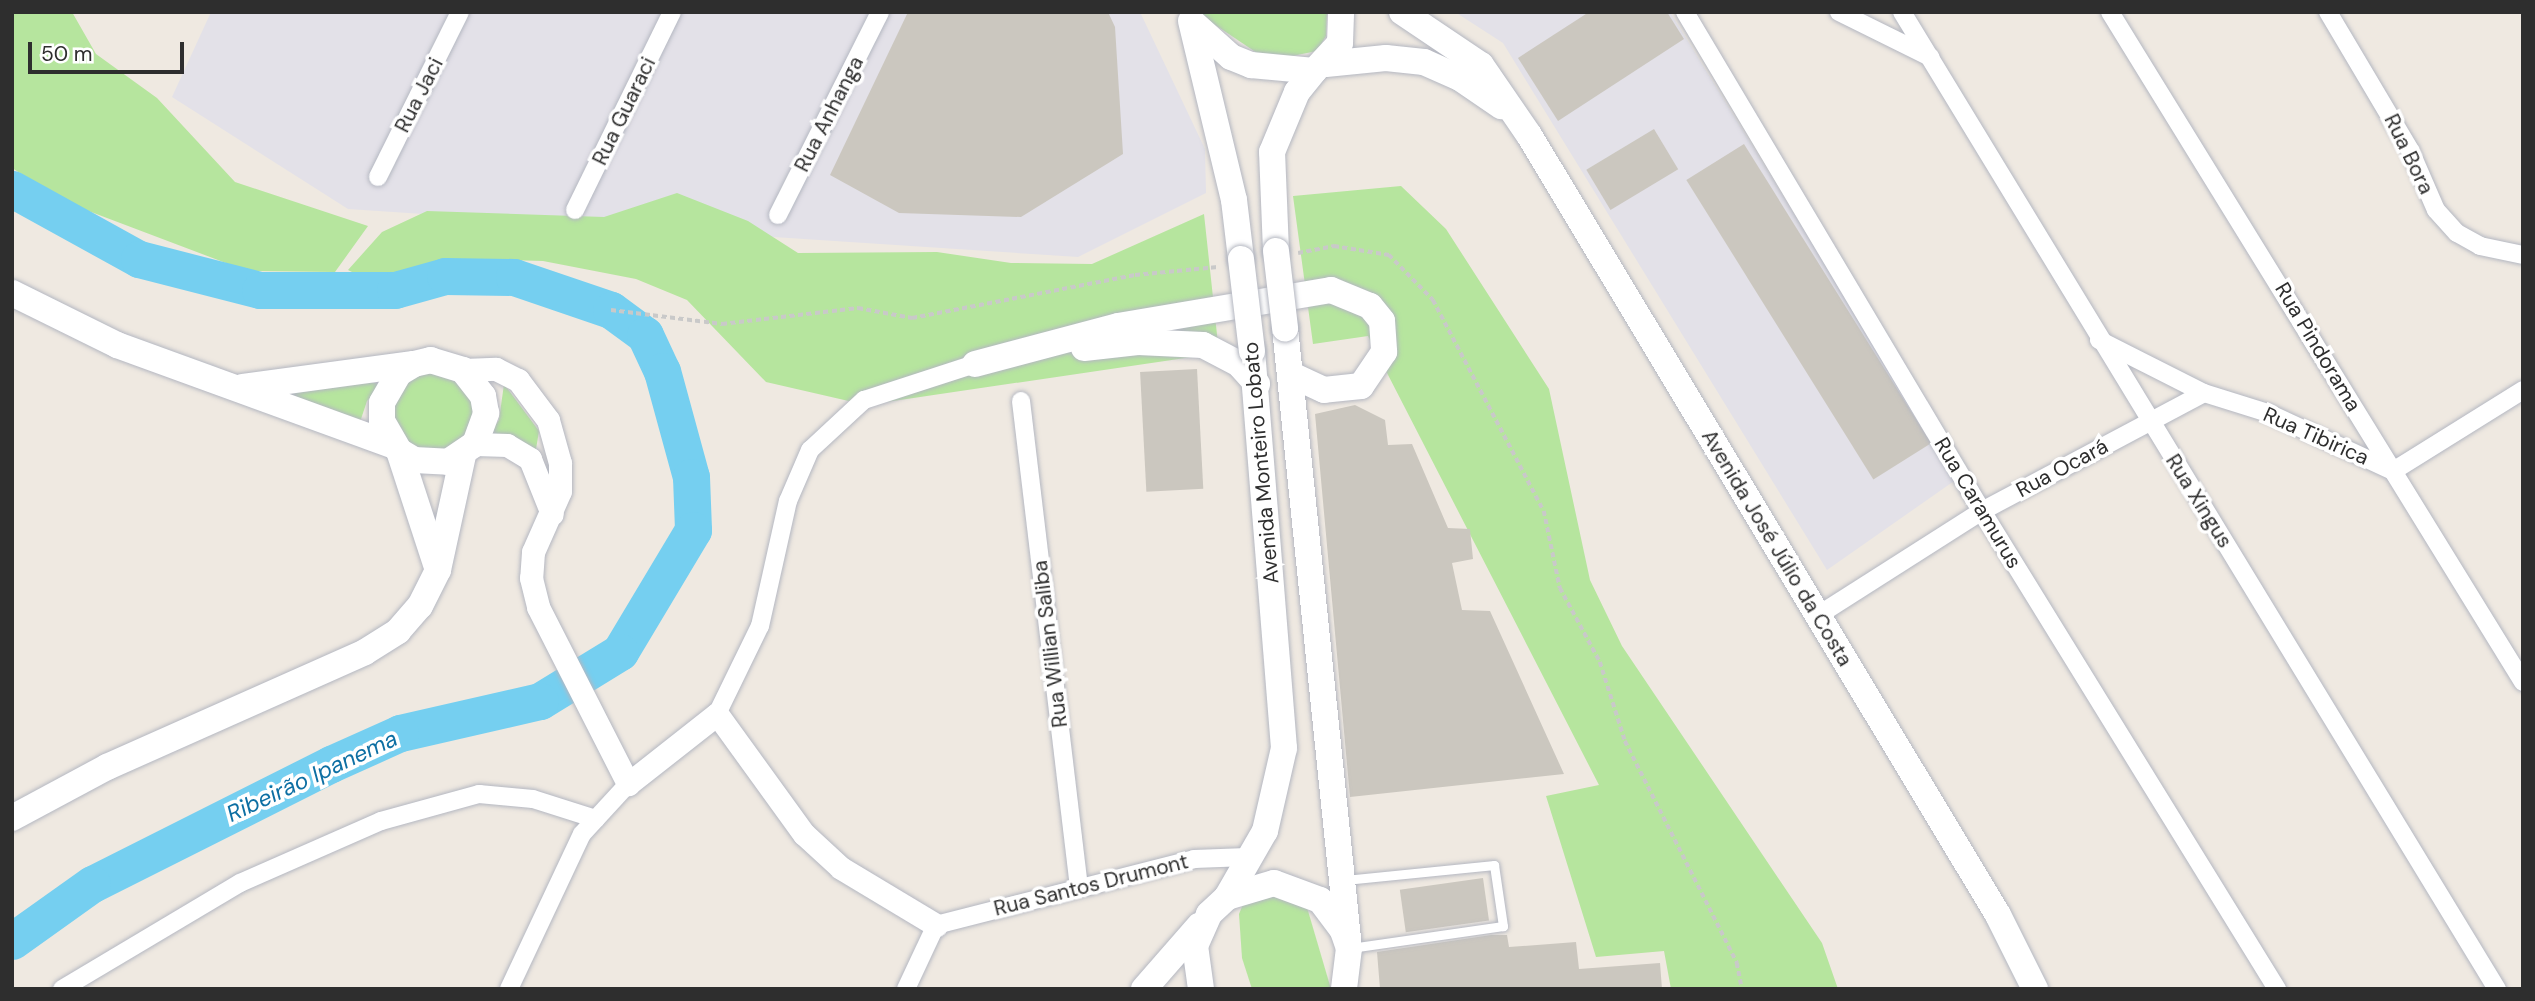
<!DOCTYPE html>
<html>
<head>
<meta charset="utf-8">
<style>
  body { margin:0 }
  #map { position:relative; width:2535px; height:1001px; overflow:hidden; background:#efe9e1; font-family:"DM Sans",sans-serif }
  div>[style] { position:absolute }
  [style*='--x'] { left:calc(var(--x)*1px); top:calc(var(--y)*1px); width:calc(var(--w)*1px); rotate:calc(var(--a)*1deg) }
  .industrial>* { inset:0; background:#e3e1e8 }
  .green>* { inset:0; background:#b6e59e }
  .river>* { height:37px; margin:-18.5px; padding:0 18.5px; transform-origin:18.5px; border-radius:18.5px; background:#75cff0 }
  .building>* { inset:0; background:#cbc7bf; transform-origin:0 0 }
  .path>* { height:3.5px; margin-top:-1.75px; transform-origin:0; background:repeating-linear-gradient(90deg,#c9c9c9 0 5px,transparent 0 8.5px) }
  .roads { filter:drop-shadow(0 0 2px #b4b7c1) drop-shadow(0 0 2px #b4b7c1) }
  .service>* { height:9px; margin:-4.5px; padding:0 4.5px; transform-origin:4.5px; border-radius:4.5px; background:#fff }
  .minor>* { height:18px; margin:-9px; padding:0 9px; transform-origin:9px; border-radius:9px; background:#fff }
  .tertiary>* { height:23px; margin:-11.5px; padding:0 11.5px; transform-origin:11.5px; border-radius:11.5px; background:#fff }
  .secondary>* { height:26px; margin:-13px; padding:0 13px; transform-origin:13px; border-radius:13px; background:#fff }
  .bridges { filter:drop-shadow(0 0 2px #b4b7c1) drop-shadow(0 0 2px #b4b7c1) }
  .secondary-bridge>* { height:26px; margin:-13px; padding:0 13px; transform-origin:13px; border-radius:13px; background:#fff }
  span { translate:-50% -50%; white-space:nowrap; text-align:center; line-height:1.15; -webkit-text-stroke:7px #fff; paint-order:stroke }
  .street-label { font-size:21px; color:#2e2e2e }
  .water-label { font-size:23px; color:#0d6fa3; font-style:italic }
  .frame { position:absolute; inset:0; border:14px solid #2e2e2e; pointer-events:none }
  .scale { position:absolute; left:28px; top:42px; width:156px; height:32px; box-sizing:border-box; border:4px solid #2e2e2e; border-top:0; padding-left:9px; font-size:21px; line-height:24px; white-space:nowrap; color:#2e2e2e; -webkit-text-stroke:5px #fff; paint-order:stroke }
</style>
</head>
<body>
<div id="map">
  <div class="industrial">
    <i style="clip-path:polygon(211px 12px,1140px 12px,1205px 149px,1206px 193px,1078px 257px,348px 209px,172px 97px)"></i>
    <i style="clip-path:polygon(1455px 12px,1670px 12px,1957px 479px,1827px 570px,1503px 43px)"></i>
  </div>
  <div class="green">
    <i style="clip-path:polygon(12px 12px,72px 12px,96px 54px,157px 98px,235px 182px,368px 226px,335px 272px,247px 271px,70px 204px,12px 168px)"></i>
    <i style="clip-path:polygon(1196px 12px,1327px 12px,1326px 36px,1317px 51px,1282px 58px,1257px 53px)"></i>
    <i style="clip-path:polygon(1401px 186px,1446px 229px,1549px 389px,1590px 580px,1622px 646px,1822px 943px,1838px 989px,1671px 989px,1664px 951px,1596px 957px,1546px 796px,1599px 785px,1368px 336px,1313px 344px,1293px 196px)"></i>
    <i style="clip-path:polygon(677px 193px,748px 221px,798px 253px,937px 252px,1011px 263px,1092px 264px,1204px 214px,1219px 353px,866px 405px,766px 382px,687px 300px,636px 279px,543px 261px,469px 259px,372px 282px,348px 270px,382px 232px,427px 211px,604px 217px)"></i>
    <i style="clip-path:polygon(450px 371px,476px 404px,471px 432px,435px 455px,397px 438px,390px 397px,408px 374px)"></i>
    <i style="clip-path:polygon(346px 380px,384px 384px,367px 401px,360px 422px,281px 391px)"></i>
    <i style="clip-path:polygon(504px 384px,539px 431px,536px 449px,489px 434px,499px 420px)"></i>
    <i style="clip-path:polygon(1266px 892px,1306px 904px,1331px 989px,1252px 989px,1242px 958px,1239px 914px,1246px 897px)"></i>
  </div>
  <div class="river">
    <i style="--x:12;--y:189;--w:145;--a:28.9"></i>
    <i style="--x:139;--y:259;--w:125;--a:14.4"></i>
    <i style="--x:260;--y:290;--w:135;--a:0"></i>
    <i style="--x:395;--y:290;--w:52;--a:-15.6"></i>
    <i style="--x:445;--y:276;--w:69;--a:0.8"></i>
    <i style="--x:514;--y:277;--w:102;--a:18.8"></i>
    <i style="--x:611;--y:310;--w:42;--a:36.3"></i>
    <i style="--x:645;--y:335;--w:40;--a:65"></i>
    <i style="--x:662;--y:371;--w:110;--a:74.7"></i>
    <i style="--x:691;--y:477;--w:53;--a:87.8"></i>
    <i style="--x:693;--y:530;--w:142;--a:120.9"></i>
    <i style="--x:620;--y:652;--w:94;--a:148.5"></i>
    <i style="--x:540;--y:701;--w:144;--a:167.1"></i>
    <i style="--x:400;--y:733;--w:76;--a:155.8"></i>
    <i style="--x:331;--y:764;--w:267;--a:153.3"></i>
    <i style="--x:92;--y:884;--w:98;--a:144.5"></i>
  </div>
  <div class="building">
    <i style="clip-path:polygon(908px 12px,1108px 12px,1115px 27px,1123px 154px,1021px 217px,899px 213px,830px 175px)"></i>
    <i style="clip-path:polygon(1589px 12px,1667px 12px,1684px 39px,1558px 121px,1518px 58px)"></i>
    <i style="left:1654px;top:129px;width:47px;height:79px;rotate:59deg"></i>
    <i style="left:1744px;top:144px;width:353px;height:68px;rotate:58deg"></i>
    <i style="left:1197px;top:369px;width:120px;height:57px;rotate:87deg"></i>
    <i style="clip-path:polygon(1355px 405px,1385px 420px,1388px 445px,1412px 444px,1448px 528px,1470px 529px,1473px 559px,1452px 563px,1462px 610px,1490px 611px,1564px 774px,1350px 797px,1315px 414px)"></i>
    <i style="left:1483px;top:878px;width:43px;height:84px;rotate:82deg"></i>
    <i style="clip-path:polygon(1491px 935px,1507px 935px,1509px 947px,1576px 942px,1579px 969px,1660px 963px,1662px 989px,1380px 989px,1377px 952px)"></i>
  </div>
  <div class="path">
    <i style="--x:1298;--y:253;--w:37;--a:-11"></i>
    <i style="--x:1334;--y:246;--w:56;--a:9.3"></i>
    <i style="--x:1389;--y:255;--w:63;--a:45.6"></i>
    <i style="--x:1433;--y:300;--w:238;--a:62.3"></i>
    <i style="--x:1544;--y:511;--w:79;--a:78.3"></i>
    <i style="--x:1560;--y:588;--w:84;--a:61.6"></i>
    <i style="--x:1600;--y:662;--w:83;--a:72.4"></i>
    <i style="--x:1625;--y:741;--w:249;--a:63.2"></i>
    <i style="--x:1737;--y:963;--w:26;--a:79"></i>
    <i style="--x:611;--y:310;--w:112;--a:7.2"></i>
    <i style="--x:722;--y:324;--w:137;--a:-6.7"></i>
    <i style="--x:858;--y:308;--w:55;--a:10.5"></i>
    <i style="--x:912;--y:318;--w:227;--a:-10.9"></i>
    <i style="--x:1135;--y:275;--w:83;--a:-5.5"></i>
  </div>
  <div class="roads">
    <div class="service">
      <i style="--x:1345;--y:880;--w:150;--a:-5.7"></i>
      <i style="--x:1494;--y:865;--w:62;--a:81.6"></i>
      <i style="--x:1503;--y:926;--w:154;--a:171.8"></i>
    </div>
    <div class="minor">
      <i style="--x:1685;--y:12;--w:581;--a:59.24"></i>
      <i style="--x:1982;--y:511;--w:562;--a:58.32"></i>
      <i style="--x:1839;--y:12;--w:102;--a:26.3"></i>
      <i style="--x:1902;--y:12;--w:1144;--a:58.66"></i>
      <i style="--x:2110;--y:12;--w:787;--a:58.35"></i>
      <i style="--x:2328;--y:12;--w:161;--a:59.3"></i>
      <i style="--x:2410;--y:150;--w:65;--a:66.6"></i>
      <i style="--x:2436;--y:210;--w:31;--a:48"></i>
      <i style="--x:2457;--y:233;--w:26;--a:29"></i>
      <i style="--x:2480;--y:246;--w:44;--a:11.8"></i>
      <i style="--x:378;--y:177;--w:184;--a:-63.6"></i>
      <i style="--x:575;--y:210;--w:220;--a:-63.9"></i>
      <i style="--x:778;--y:215;--w:227;--a:-63.3"></i>
      <i style="--x:2099;--y:340;--w:118;--a:26.8"></i>
      <i style="--x:2204;--y:393;--w:67;--a:17.4"></i>
      <i style="--x:2268;--y:413;--w:138;--a:24.9"></i>
      <i style="--x:2393;--y:471;--w:153;--a:-31.9"></i>
      <i style="--x:1021;--y:401;--w:489;--a:83.2"></i>
      <i style="--x:1817;--y:616;--w:196;--a:-32.5"></i>
      <i style="--x:1982;--y:511;--w:251;--a:-28"></i>
      <i style="--x:717;--y:714;--w:98;--a:-64"></i>
      <i style="--x:760;--y:626;--w:128;--a:-77.4"></i>
      <i style="--x:788;--y:501;--w:56;--a:-66.7"></i>
      <i style="--x:810;--y:450;--w:74;--a:-42.8"></i>
      <i style="--x:864;--y:400;--w:117;--a:-18"></i>
      <i style="--x:62;--y:989;--w:207;--a:-30.8"></i>
      <i style="--x:240;--y:883;--w:154;--a:-23.7"></i>
      <i style="--x:381;--y:821;--w:102;--a:-15.4"></i>
      <i style="--x:479;--y:794;--w:54;--a:5.3"></i>
      <i style="--x:533;--y:799;--w:66;--a:17.6"></i>
      <i style="--x:509;--y:989;--w:171;--a:-64.8"></i>
      <i style="--x:582;--y:834;--w:68;--a:-47.4"></i>
      <i style="--x:906;--y:989;--w:71;--a:-64.9"></i>
      <i style="--x:936;--y:925;--w:266;--a:-14.3"></i>
      <i style="--x:1194;--y:859;--w:53;--a:-2.2"></i>
    </div>
    <div class="tertiary">
      <i style="--x:463;--y:370;--w:33;--a:-2"></i>
      <i style="--x:496;--y:369;--w:25;--a:27"></i>
      <i style="--x:518;--y:380;--w:50;--a:53.1"></i>
      <i style="--x:548;--y:420;--w:45;--a:74.4"></i>
      <i style="--x:560;--y:463;--w:28;--a:90"></i>
      <i style="--x:560;--y:491;--w:67;--a:113.9"></i>
      <i style="--x:533;--y:552;--w:26;--a:94"></i>
      <i style="--x:531;--y:578;--w:30;--a:76"></i>
      <i style="--x:538;--y:607;--w:199;--a:63"></i>
      <i style="--x:628;--y:784;--w:113;--a:-38.2"></i>
      <i style="--x:717;--y:714;--w:148;--a:54.1"></i>
      <i style="--x:804;--y:834;--w:50;--a:42.6"></i>
      <i style="--x:841;--y:868;--w:111;--a:31"></i>
      <i style="--x:475;--y:444;--w:32;--a:2"></i>
      <i style="--x:507;--y:445;--w:27;--a:31"></i>
      <i style="--x:530;--y:459;--w:59;--a:68.2"></i>
    </div>
    <div class="secondary">
      <i style="--x:1402;--y:12;--w:95;--a:33.9"></i>
      <i style="--x:1481;--y:65;--w:85;--a:55.6"></i>
      <i style="--x:1529;--y:135;--w:910;--a:58.98"></i>
      <i style="--x:1998;--y:915;--w:83;--a:63.4"></i>
      <i style="--x:1191;--y:21;--w:184;--a:76.5"></i>
      <i style="--x:1234;--y:200;--w:59;--a:83.2"></i>
      <i style="--x:1192;--y:22;--w:52;--a:41.9"></i>
      <i style="--x:1231;--y:57;--w:22;--a:22"></i>
      <i style="--x:1251;--y:65;--w:63;--a:5.4"></i>
      <i style="--x:1314;--y:71;--w:38;--a:-47"></i>
      <i style="--x:1340;--y:43;--w:31;--a:-88"></i>
      <i style="--x:1326;--y:64;--w:60;--a:-5.7"></i>
      <i style="--x:1386;--y:58;--w:38;--a:6"></i>
      <i style="--x:1424;--y:62;--w:39;--a:24"></i>
      <i style="--x:1460;--y:78;--w:50;--a:34.3"></i>
      <i style="--x:1276;--y:251;--w:99;--a:-92.3"></i>
      <i style="--x:1272;--y:152;--w:65;--a:-67.4"></i>
      <i style="--x:1297;--y:92;--w:27;--a:-51"></i>
      <i style="--x:12;--y:293;--w:117;--a:26.3"></i>
      <i style="--x:117;--y:345;--w:296;--a:20"></i>
      <i style="--x:1285;--y:328;--w:623;--a:84.11"></i>
      <i style="--x:1084;--y:348;--w:54;--a:-6.3"></i>
      <i style="--x:1138;--y:342;--w:65;--a:2.6"></i>
      <i style="--x:1203;--y:345;--w:41;--a:27.8"></i>
      <i style="--x:1239;--y:364;--w:27;--a:48"></i>
      <i style="--x:975;--y:364;--w:148;--a:-14.9"></i>
      <i style="--x:1118;--y:326;--w:216;--a:-9.6"></i>
      <i style="--x:1331;--y:290;--w:42;--a:22.3"></i>
      <i style="--x:1370;--y:306;--w:19;--a:51"></i>
      <i style="--x:1382;--y:321;--w:31;--a:86"></i>
      <i style="--x:1384;--y:352;--w:41;--a:124.1"></i>
      <i style="--x:1361;--y:386;--w:37;--a:174"></i>
      <i style="--x:1324;--y:390;--w:35;--a:-155"></i>
      <i style="--x:243;--y:387;--w:172;--a:-7.7"></i>
      <i style="--x:399;--y:451;--w:17;--a:31"></i>
      <i style="--x:414;--y:460;--w:34;--a:3"></i>
      <i style="--x:448;--y:462;--w:32;--a:-34"></i>
      <i style="--x:475;--y:444;--w:33;--a:-70"></i>
      <i style="--x:486;--y:413;--w:17;--a:-100"></i>
      <i style="--x:483;--y:396;--w:33;--a:-128"></i>
      <i style="--x:463;--y:370;--w:34;--a:-163"></i>
      <i style="--x:431;--y:360;--w:17;--a:167"></i>
      <i style="--x:414;--y:364;--w:17;--a:149"></i>
      <i style="--x:399;--y:373;--w:34;--a:120"></i>
      <i style="--x:382;--y:403;--w:18;--a:90"></i>
      <i style="--x:382;--y:421;--w:34;--a:60"></i>
      <i style="--x:399;--y:451;--w:125;--a:71.9"></i>
      <i style="--x:12;--y:818;--w:108;--a:-28.2"></i>
      <i style="--x:107;--y:767;--w:282;--a:-24"></i>
      <i style="--x:365;--y:652;--w:39;--a:-32"></i>
      <i style="--x:398;--y:631;--w:33;--a:-49"></i>
      <i style="--x:420;--y:606;--w:40;--a:-63.4"></i>
      <i style="--x:438;--y:570;--w:118;--a:-77.7"></i>
      <i style="--x:1227;--y:897;--w:76;--a:-60.1"></i>
      <i style="--x:1265;--y:831;--w:85;--a:-77.1"></i>
      <i style="--x:1284;--y:748;--w:398;--a:-94.6"></i>
      <i style="--x:1144;--y:989;--w:84;--a:-48.9"></i>
      <i style="--x:1201;--y:989;--w:43;--a:-97.9"></i>
      <i style="--x:1195;--y:946;--w:35;--a:-66"></i>
      <i style="--x:1209;--y:914;--w:25;--a:-43"></i>
      <i style="--x:1227;--y:897;--w:49;--a:-16.6"></i>
      <i style="--x:1274;--y:883;--w:49;--a:20.3"></i>
      <i style="--x:1320;--y:900;--w:39;--a:53"></i>
      <i style="--x:1343;--y:931;--w:18;--a:71"></i>
      <i style="--x:1349;--y:948;--w:41;--a:97"></i>
    </div>
  </div>
  <div class="bridges">
    <div class="secondary-bridge">
      <i style="--x:1276;--y:251;--w:78;--a:83.3"></i>
      <i style="--x:1241;--y:259;--w:93;--a:83.2"></i>
    </div>
  </div>
  <div class="street-label">
    <span style="left:419px;top:95px;rotate:-63deg">Rua Jaci</span>
    <span style="left:624px;top:111px;rotate:-64deg">Rua Guaraci</span>
    <span style="left:829px;top:114px;rotate:-63deg">Rua Anhanga</span>
    <span style="left:2409px;top:154px;rotate:64deg">Rua Bora</span>
    <span style="left:2318px;top:347px;rotate:59deg">Rua Pindorama</span>
    <span style="left:2316px;top:436px;rotate:24deg">Rua Tibirica</span>
    <span style="left:1261px;top:463px;rotate:-95deg">Avenida Monteiro Lobato</span>
    <span style="left:2062px;top:468px;rotate:-28deg">Rua Ocará</span>
    <span style="left:2199px;top:501px;rotate:58deg">Rua Xingus</span>
    <span style="left:1978px;top:503px;rotate:59deg">Rua Caramurus</span>
    <span style="left:1777px;top:548px;rotate:59deg">Avenida José Júlio da Costa</span>
    <span style="left:1050px;top:644px;rotate:-97deg">Rua Willian Saliba</span>
    <span style="left:1091px;top:885px;rotate:-14deg">Rua Santos Drumont</span>
  </div>
  <div class="water-label">
    <span style="left:312px;top:776px;rotate:-25deg">Ribeirão Ipanema</span>
  </div>
  <div class="frame"></div>
  <div class="scale">50 m</div>
</div>
</body>
</html>
